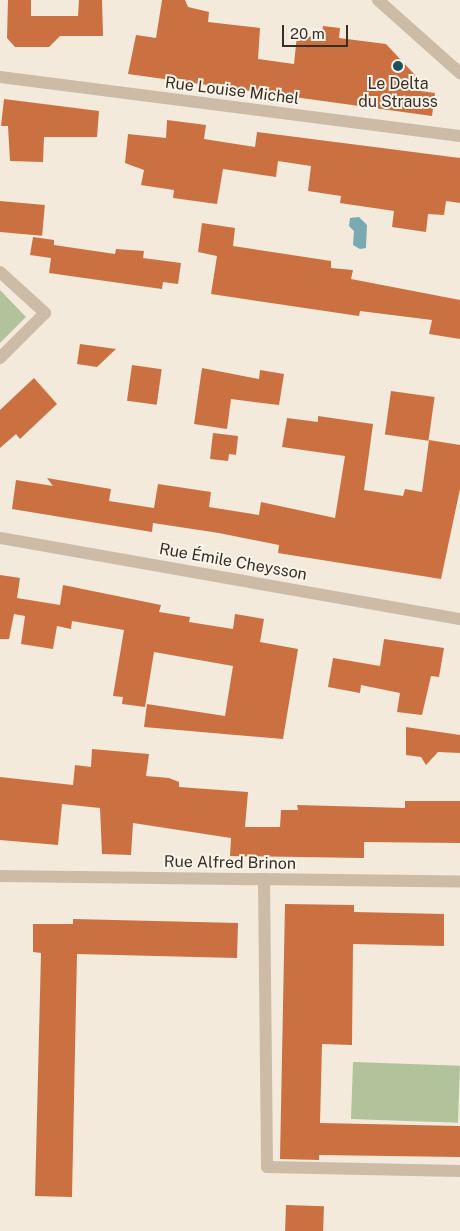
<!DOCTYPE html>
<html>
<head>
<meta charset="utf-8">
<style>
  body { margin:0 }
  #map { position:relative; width:460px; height:1231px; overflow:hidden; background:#f3eadc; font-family:"Public Sans",sans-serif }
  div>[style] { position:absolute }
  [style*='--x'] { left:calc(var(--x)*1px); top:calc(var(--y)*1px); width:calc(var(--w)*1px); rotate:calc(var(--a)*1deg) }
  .green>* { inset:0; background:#b2c39b; transform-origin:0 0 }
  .water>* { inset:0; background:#79aab2 }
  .building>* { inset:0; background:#cb7041; transform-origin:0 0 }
  .service>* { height:12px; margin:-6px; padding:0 6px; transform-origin:6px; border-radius:6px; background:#ccbba7 }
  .minor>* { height:12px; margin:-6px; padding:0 6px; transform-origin:6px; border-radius:6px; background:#ccbba7 }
  .tertiary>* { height:12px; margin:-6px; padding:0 6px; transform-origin:6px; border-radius:6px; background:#ccbba7 }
  .dots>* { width:14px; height:14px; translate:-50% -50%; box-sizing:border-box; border:2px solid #faf4e8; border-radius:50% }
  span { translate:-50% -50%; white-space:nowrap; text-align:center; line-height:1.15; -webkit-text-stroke:4px #faf4e8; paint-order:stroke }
  .poi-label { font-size:16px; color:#382e28 }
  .street-label { font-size:16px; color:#382e28 }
  .scale { position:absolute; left:282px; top:25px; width:66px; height:22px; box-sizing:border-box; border:2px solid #382e28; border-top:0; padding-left:6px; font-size:15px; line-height:18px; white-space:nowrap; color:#382e28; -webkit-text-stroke:4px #faf4e8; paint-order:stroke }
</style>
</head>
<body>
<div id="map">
  <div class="green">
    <i style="clip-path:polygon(0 290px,26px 317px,0 343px)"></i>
    <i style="left:353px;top:1062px;width:107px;height:57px;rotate:2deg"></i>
  </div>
  <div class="water">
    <i style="clip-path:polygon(359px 217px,367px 225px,366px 248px,360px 249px,353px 245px,354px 231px,349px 226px,350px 218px)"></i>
  </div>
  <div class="building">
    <i style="clip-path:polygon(8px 0,31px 0,31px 16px,78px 16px,79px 0,102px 0,103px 36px,60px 36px,49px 47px,15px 47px,7px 38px)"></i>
    <i style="clip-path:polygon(162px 0,185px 0,188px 7px,209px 12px,208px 22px,260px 28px,258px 59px,294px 64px,297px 35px,321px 38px,323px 26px,340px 28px,339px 38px,386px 44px,415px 75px,413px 90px,435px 93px,432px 116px,128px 74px,136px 35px,156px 38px)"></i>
    <i style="clip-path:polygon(4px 99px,99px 111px,97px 137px,44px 137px,43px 162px,10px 161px,8px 126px,1px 126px)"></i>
    <i style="clip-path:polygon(167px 120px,206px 125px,204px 139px,255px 147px,257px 132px,460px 158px,460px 203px,446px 201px,444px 215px,428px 214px,426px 232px,392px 227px,394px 211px,340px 203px,341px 196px,308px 191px,311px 166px,278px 161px,276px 177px,223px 169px,217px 204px,173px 198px,174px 190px,141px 185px,144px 170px,125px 163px,128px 134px,166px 138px)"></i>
    <i style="left:0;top:201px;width:45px;height:31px;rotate:5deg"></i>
    <i style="clip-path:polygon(202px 223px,235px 228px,233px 246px,331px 261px,331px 268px,353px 270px,351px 279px,460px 300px,460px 339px,429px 334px,432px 320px,360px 311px,359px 316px,211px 294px,217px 256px,198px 252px)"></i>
    <i style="clip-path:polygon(33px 237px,54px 240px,54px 245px,115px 254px,116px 249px,144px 251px,143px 258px,181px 263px,178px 284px,163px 282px,162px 289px,49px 273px,51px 258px,30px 255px)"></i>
    <i style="clip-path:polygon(80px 344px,116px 349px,97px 367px,77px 364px)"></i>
    <i style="left:132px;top:365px;width:30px;height:36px;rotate:8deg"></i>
    <i style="clip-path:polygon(202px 368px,259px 379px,260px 370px,284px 374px,279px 405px,231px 399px,227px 429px,194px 424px)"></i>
    <i style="clip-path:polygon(34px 378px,57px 404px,20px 439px,16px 434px,0 448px,0 410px)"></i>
    <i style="left:391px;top:391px;width:44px;height:44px;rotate:8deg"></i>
    <i style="clip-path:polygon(318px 416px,373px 424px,364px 490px,403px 496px,405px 489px,422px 492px,429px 440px,460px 445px,460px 489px,441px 579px,278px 553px,279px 545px,219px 533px,153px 523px,152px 532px,12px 509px,16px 480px,53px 486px,47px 478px,111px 489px,109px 501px,154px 508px,158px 484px,211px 492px,209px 507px,259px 515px,261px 502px,335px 518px,345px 456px,282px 447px,287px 418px,318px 422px)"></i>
    <i style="clip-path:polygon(213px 433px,238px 436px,236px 455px,229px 454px,228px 461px,210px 459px)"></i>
    <i style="clip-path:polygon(0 575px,20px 578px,17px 598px,60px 605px,63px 585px,161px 605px,159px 612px,190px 617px,189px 622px,233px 629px,235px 614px,264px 619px,260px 642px,298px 649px,283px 739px,144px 727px,147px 704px,225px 716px,233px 666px,154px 652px,145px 707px,122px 704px,123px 697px,113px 696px,124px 630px,72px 621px,71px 629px,57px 626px,53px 649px,21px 644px,25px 616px,14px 614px,9px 639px,0 639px)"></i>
    <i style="clip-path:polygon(384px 639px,444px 648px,439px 677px,431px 676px,422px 715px,397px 712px,400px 693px,361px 685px,360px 693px,328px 687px,333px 658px,380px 666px)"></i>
    <i style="clip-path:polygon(406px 727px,460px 735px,460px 753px,438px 752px,426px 765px,421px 757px,406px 755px)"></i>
    <i style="clip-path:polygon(92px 749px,149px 754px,146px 776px,169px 778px,179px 782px,179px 787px,248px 792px,245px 827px,280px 827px,281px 810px,298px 810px,297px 805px,405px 808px,405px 801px,460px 801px,460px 843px,364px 842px,364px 858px,230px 856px,231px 838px,133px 823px,131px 855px,102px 854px,100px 808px,62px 804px,58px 845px,0 840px,0 777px,73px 785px,75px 765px,91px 767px)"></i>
    <i style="clip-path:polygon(285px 904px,354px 905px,354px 912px,444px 914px,444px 946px,353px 944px,352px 1045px,322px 1044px,320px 1123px,460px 1126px,460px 1157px,319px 1155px,319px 1160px,280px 1159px)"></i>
    <i style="clip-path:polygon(73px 919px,238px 923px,237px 958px,77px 954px,72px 1197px,35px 1196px,41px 953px,33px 952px,33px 924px,73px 924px)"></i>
    <i style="left:286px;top:1205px;width:38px;height:26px;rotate:2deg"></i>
  </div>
  <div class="service">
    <i style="--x:264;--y:879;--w:288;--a:89.4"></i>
    <i style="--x:267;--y:1167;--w:193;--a:1.2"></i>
  </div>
  <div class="minor">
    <i style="--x:0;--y:77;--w:464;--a:7.3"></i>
    <i style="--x:0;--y:272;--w:61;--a:42.3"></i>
    <i style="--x:45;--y:313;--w:64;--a:135"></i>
    <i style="--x:0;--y:538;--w:467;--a:10"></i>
    <i style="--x:0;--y:876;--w:460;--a:0.7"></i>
  </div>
  <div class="tertiary">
    <i style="--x:378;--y:0;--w:110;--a:41.7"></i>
  </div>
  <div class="dots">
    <i style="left:398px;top:66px;background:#1b515c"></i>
  </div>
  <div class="poi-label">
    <span style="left:398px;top:93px">Le Delta<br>du Strauss</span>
  </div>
  <div class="street-label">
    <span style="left:232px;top:91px;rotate:7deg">Rue Louise Michel</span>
    <span style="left:233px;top:562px;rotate:10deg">Rue Émile Cheysson</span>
    <span style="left:230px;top:863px;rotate:1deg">Rue Alfred Brinon</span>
  </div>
  <div class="scale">20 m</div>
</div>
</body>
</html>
